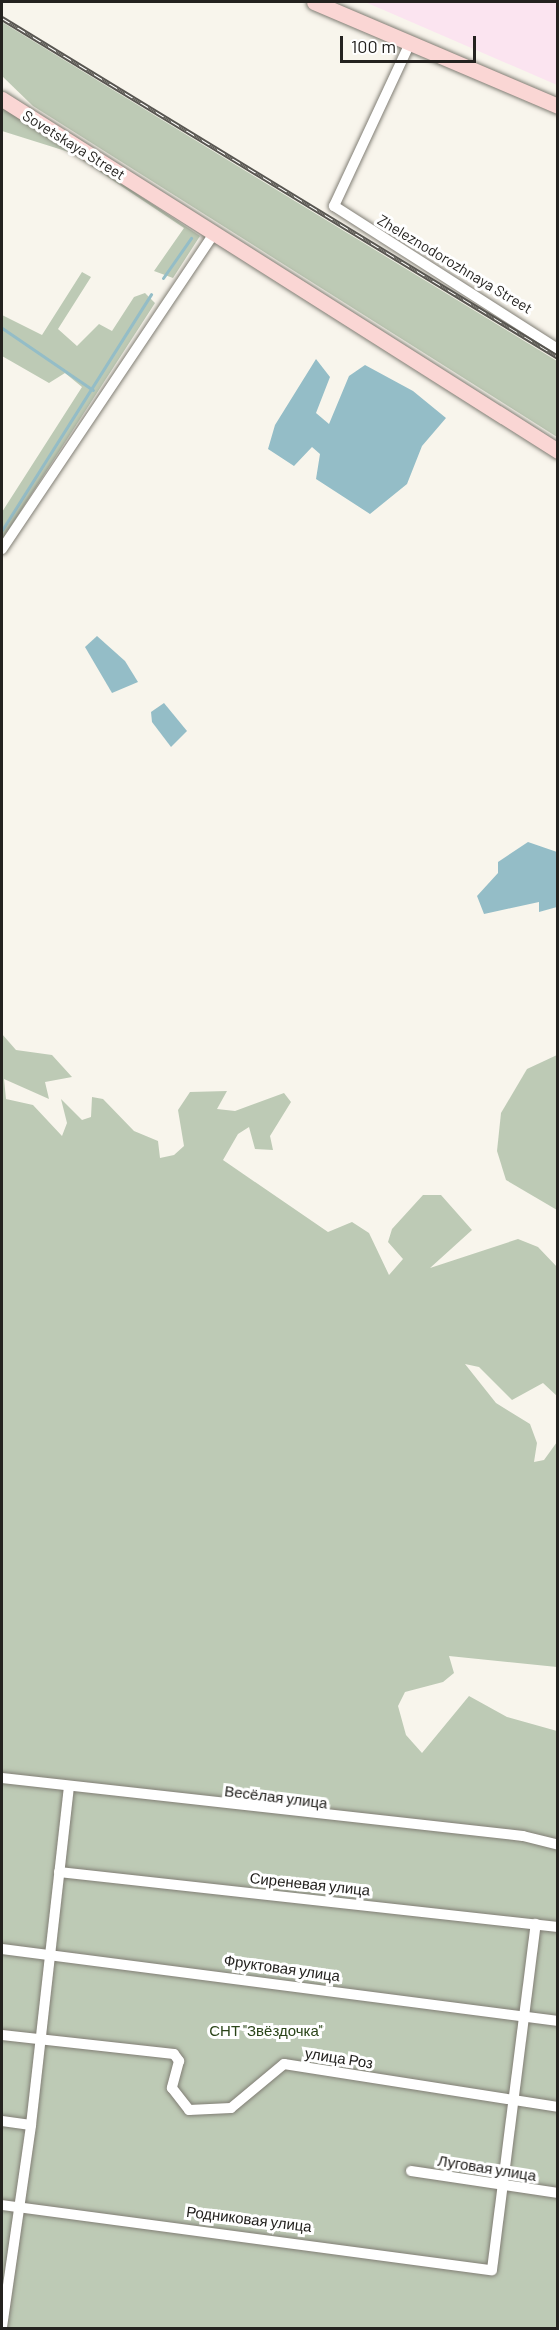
<!DOCTYPE html>
<html>
<head>
<meta charset="utf-8">
<style>
  body { margin:0 }
  #map { position:relative; width:559px; height:2330px; overflow:hidden; background:#f8f5ec; font-family:Barlow,sans-serif }
  div>[style] { position:absolute }
  [style*='--x'] { left:calc(var(--x)*1px); top:calc(var(--y)*1px); width:calc(var(--w)*1px); rotate:calc(var(--a)*1deg) }
  .education>* { inset:0; background:#fbe4f0 }
  .green>* { inset:0; background:#bdcab5 }
  .water>* { inset:0; background:#94bdc7 }
  .stream>* { height:3px; margin:-1.5px; padding:0 1.5px; transform-origin:1.5px; border-radius:1.5px; background:#94bdc7 }
  .roads { filter:drop-shadow(0 0 2px #817e75) drop-shadow(0 0 2px #817e75) }
  .street>* { height:10px; margin:-5px; padding:0 5px; transform-origin:5px; border-radius:5px; background:#fff }
  .secondary>* { height:15px; margin:-7.5px; padding:0 7.5px; transform-origin:7.5px; border-radius:7.5px; background:#fad6d4 }
  .rail>* { height:5px; margin-top:-2.5px; transform-origin:0; background:repeating-linear-gradient(90deg,#fff 0 9px,#585651 0 18px); box-sizing:border-box; border-block:2px solid #585651 }
  span { translate:-50% -50%; white-space:nowrap; text-align:center; line-height:1.15; -webkit-text-stroke:6px #fff; paint-order:stroke }
  .street-label { font-size:15px; color:#24221f }
  .park-label { font-size:15px; color:#2a4418 }
  .frame { position:absolute; inset:0; border:3px solid #24221f; pointer-events:none }
  .scale { position:absolute; left:340px; top:36px; width:136px; height:27px; box-sizing:border-box; border:3px solid #24221f; border-top:0; padding-left:8px; font-size:18px; line-height:21px; white-space:nowrap; color:#24221f; -webkit-text-stroke:4px #fff; paint-order:stroke }
</style>
</head>
<body>
<div id="map">
  <div class="education">
    <i style="clip-path:polygon(365px 2px,557px 2px,557px 85px,379px 8px)"></i>
  </div>
  <div class="green">
    <i style="clip-path:polygon(2px 22px,557px 361px,557px 437px,33px 106px,2px 76px)"></i>
    <i style="clip-path:polygon(2px 104px,200px 236px,173px 278px,154px 271px,184px 228px,72px 153px,2px 131px)"></i>
    <i style="clip-path:polygon(82px 272px,91px 277px,58px 329px,77px 346px,99px 324px,112px 331px,134px 297px,145px 293px,155px 303px,2px 540px,2px 512px,82px 387px,65px 373px,49px 383px,2px 356px,2px 315px,42px 335px)"></i>
    <i style="clip-path:polygon(2px 1034px,16px 1050px,52px 1055px,72px 1077px,45px 1082px,49px 1099px,4px 1079px,6px 1099px,33px 1105px,62px 1136px,67px 1123px,61px 1099px,82px 1120px,91px 1117px,92px 1097px,103px 1099px,134px 1131px,158px 1141px,160px 1158px,174px 1155px,184px 1146px,178px 1110px,190px 1092px,227px 1091px,217px 1109px,235px 1111px,284px 1093px,291px 1102px,270px 1136px,273px 1150px,255px 1149px,249px 1127px,238px 1134px,223px 1160px,328px 1232px,352px 1222px,369px 1233px,389px 1275px,403px 1259px,388px 1242px,392px 1229px,423px 1195px,441px 1195px,472px 1230px,430px 1268px,518px 1239px,538px 1247px,558px 1268px,557px 1396px,543px 1383px,512px 1400px,479px 1367px,465px 1364px,496px 1403px,530px 1424px,537px 1443px,534px 1462px,544px 1460px,557px 1442px,557px 1667px,449px 1656px,454px 1673px,443px 1682px,405px 1692px,398px 1706px,406px 1735px,422px 1753px,469px 1696px,507px 1717px,557px 1731px,557px 2328px,2px 2328px)"></i>
    <i style="clip-path:polygon(557px 1055px,557px 1210px,506px 1180px,497px 1151px,501px 1113px,527px 1069px)"></i>
  </div>
  <div class="water">
    <i style="clip-path:polygon(316px 359px,330px 377px,316px 413px,329px 424px,349px 376px,365px 365px,413px 391px,446px 418px,422px 446px,407px 484px,370px 514px,316px 479px,320px 454px,312px 447px,294px 466px,268px 449px,275px 425px)"></i>
    <i style="clip-path:polygon(97px 636px,125px 661px,138px 682px,112px 693px,85px 647px)"></i>
    <i style="clip-path:polygon(164px 703px,187px 731px,171px 747px,152px 722px,151px 712px)"></i>
    <i style="clip-path:polygon(528px 842px,557px 852px,557px 907px,539px 912px,539px 902px,484px 914px,477px 896px,498px 873px,498px 862px)"></i>
  </div>
  <div class="stream">
    <i style="--x:163;--y:278;--w:49;--a:-55"></i>
    <i style="--x:2;--y:328;--w:110;--a:34.3"></i>
    <i style="--x:2;--y:530;--w:279;--a:-57.7"></i>
  </div>
  <div class="roads">
    <div class="street">
      <i style="--x:410;--y:43;--w:180;--a:115"></i>
      <i style="--x:334;--y:206;--w:266;--a:32.6"></i>
      <i style="--x:2;--y:549;--w:381;--a:-56.1"></i>
      <i style="--x:2;--y:1778;--w:524;--a:6.35"></i>
      <i style="--x:523;--y:1836;--w:36;--a:14"></i>
      <i style="--x:59;--y:1872;--w:502;--a:6.29"></i>
      <i style="--x:2;--y:1949;--w:561;--a:7.38"></i>
      <i style="--x:2;--y:2035;--w:173;--a:6.3"></i>
      <i style="--x:174;--y:2054;--w:9;--a:54"></i>
      <i style="--x:179;--y:2061;--w:28;--a:105"></i>
      <i style="--x:172;--y:2088;--w:28;--a:52"></i>
      <i style="--x:189;--y:2110;--w:42;--a:-2.7"></i>
      <i style="--x:231;--y:2108;--w:69;--a:-39.7"></i>
      <i style="--x:284;--y:2064;--w:277;--a:8.9"></i>
      <i style="--x:2;--y:2121;--w:29;--a:8"></i>
      <i style="--x:411;--y:2171;--w:149;--a:8.5"></i>
      <i style="--x:2;--y:2205;--w:494;--a:7.6"></i>
      <i style="--x:492;--y:2270;--w:349;--a:-82.8"></i>
      <i style="--x:2;--y:2327;--w:204;--a:-81.8"></i>
      <i style="--x:31;--y:2125;--w:341;--a:-83.6"></i>
    </div>
    <div class="secondary">
      <i style="--x:314;--y:2;--w:265;--a:23.1"></i>
      <i style="--x:2;--y:99;--w:658;--a:32.34"></i>
    </div>
  </div>
  <div class="rail">
    <i style="--x:2;--y:18;--w:651;--a:31.37"></i>
  </div>
  <div class="street-label">
    <span style="left:74px;top:145px;rotate:32deg">Sovetskaya Street</span>
    <span style="left:455px;top:264px;rotate:31deg">Zheleznodorozhnaya Street</span>
    <span style="left:276px;top:1797px;rotate:7deg">Весёлая улица</span>
    <span style="left:310px;top:1884px;rotate:6deg">Сиреневая улица</span>
    <span style="left:282px;top:1968px;rotate:8deg">Фруктовая улица</span>
    <span style="left:339px;top:2058px;rotate:9deg">улица Роз</span>
    <span style="left:487px;top:2168px;rotate:9deg">Луговая улица</span>
    <span style="left:249px;top:2219px;rotate:7deg">Родниковая улица</span>
  </div>
  <div class="park-label">
    <span style="left:266px;top:2031px">СНТ "Звёздочка"</span>
  </div>
  <div class="frame"></div>
  <div class="scale">100 m</div>
</div>
</body>
</html>
